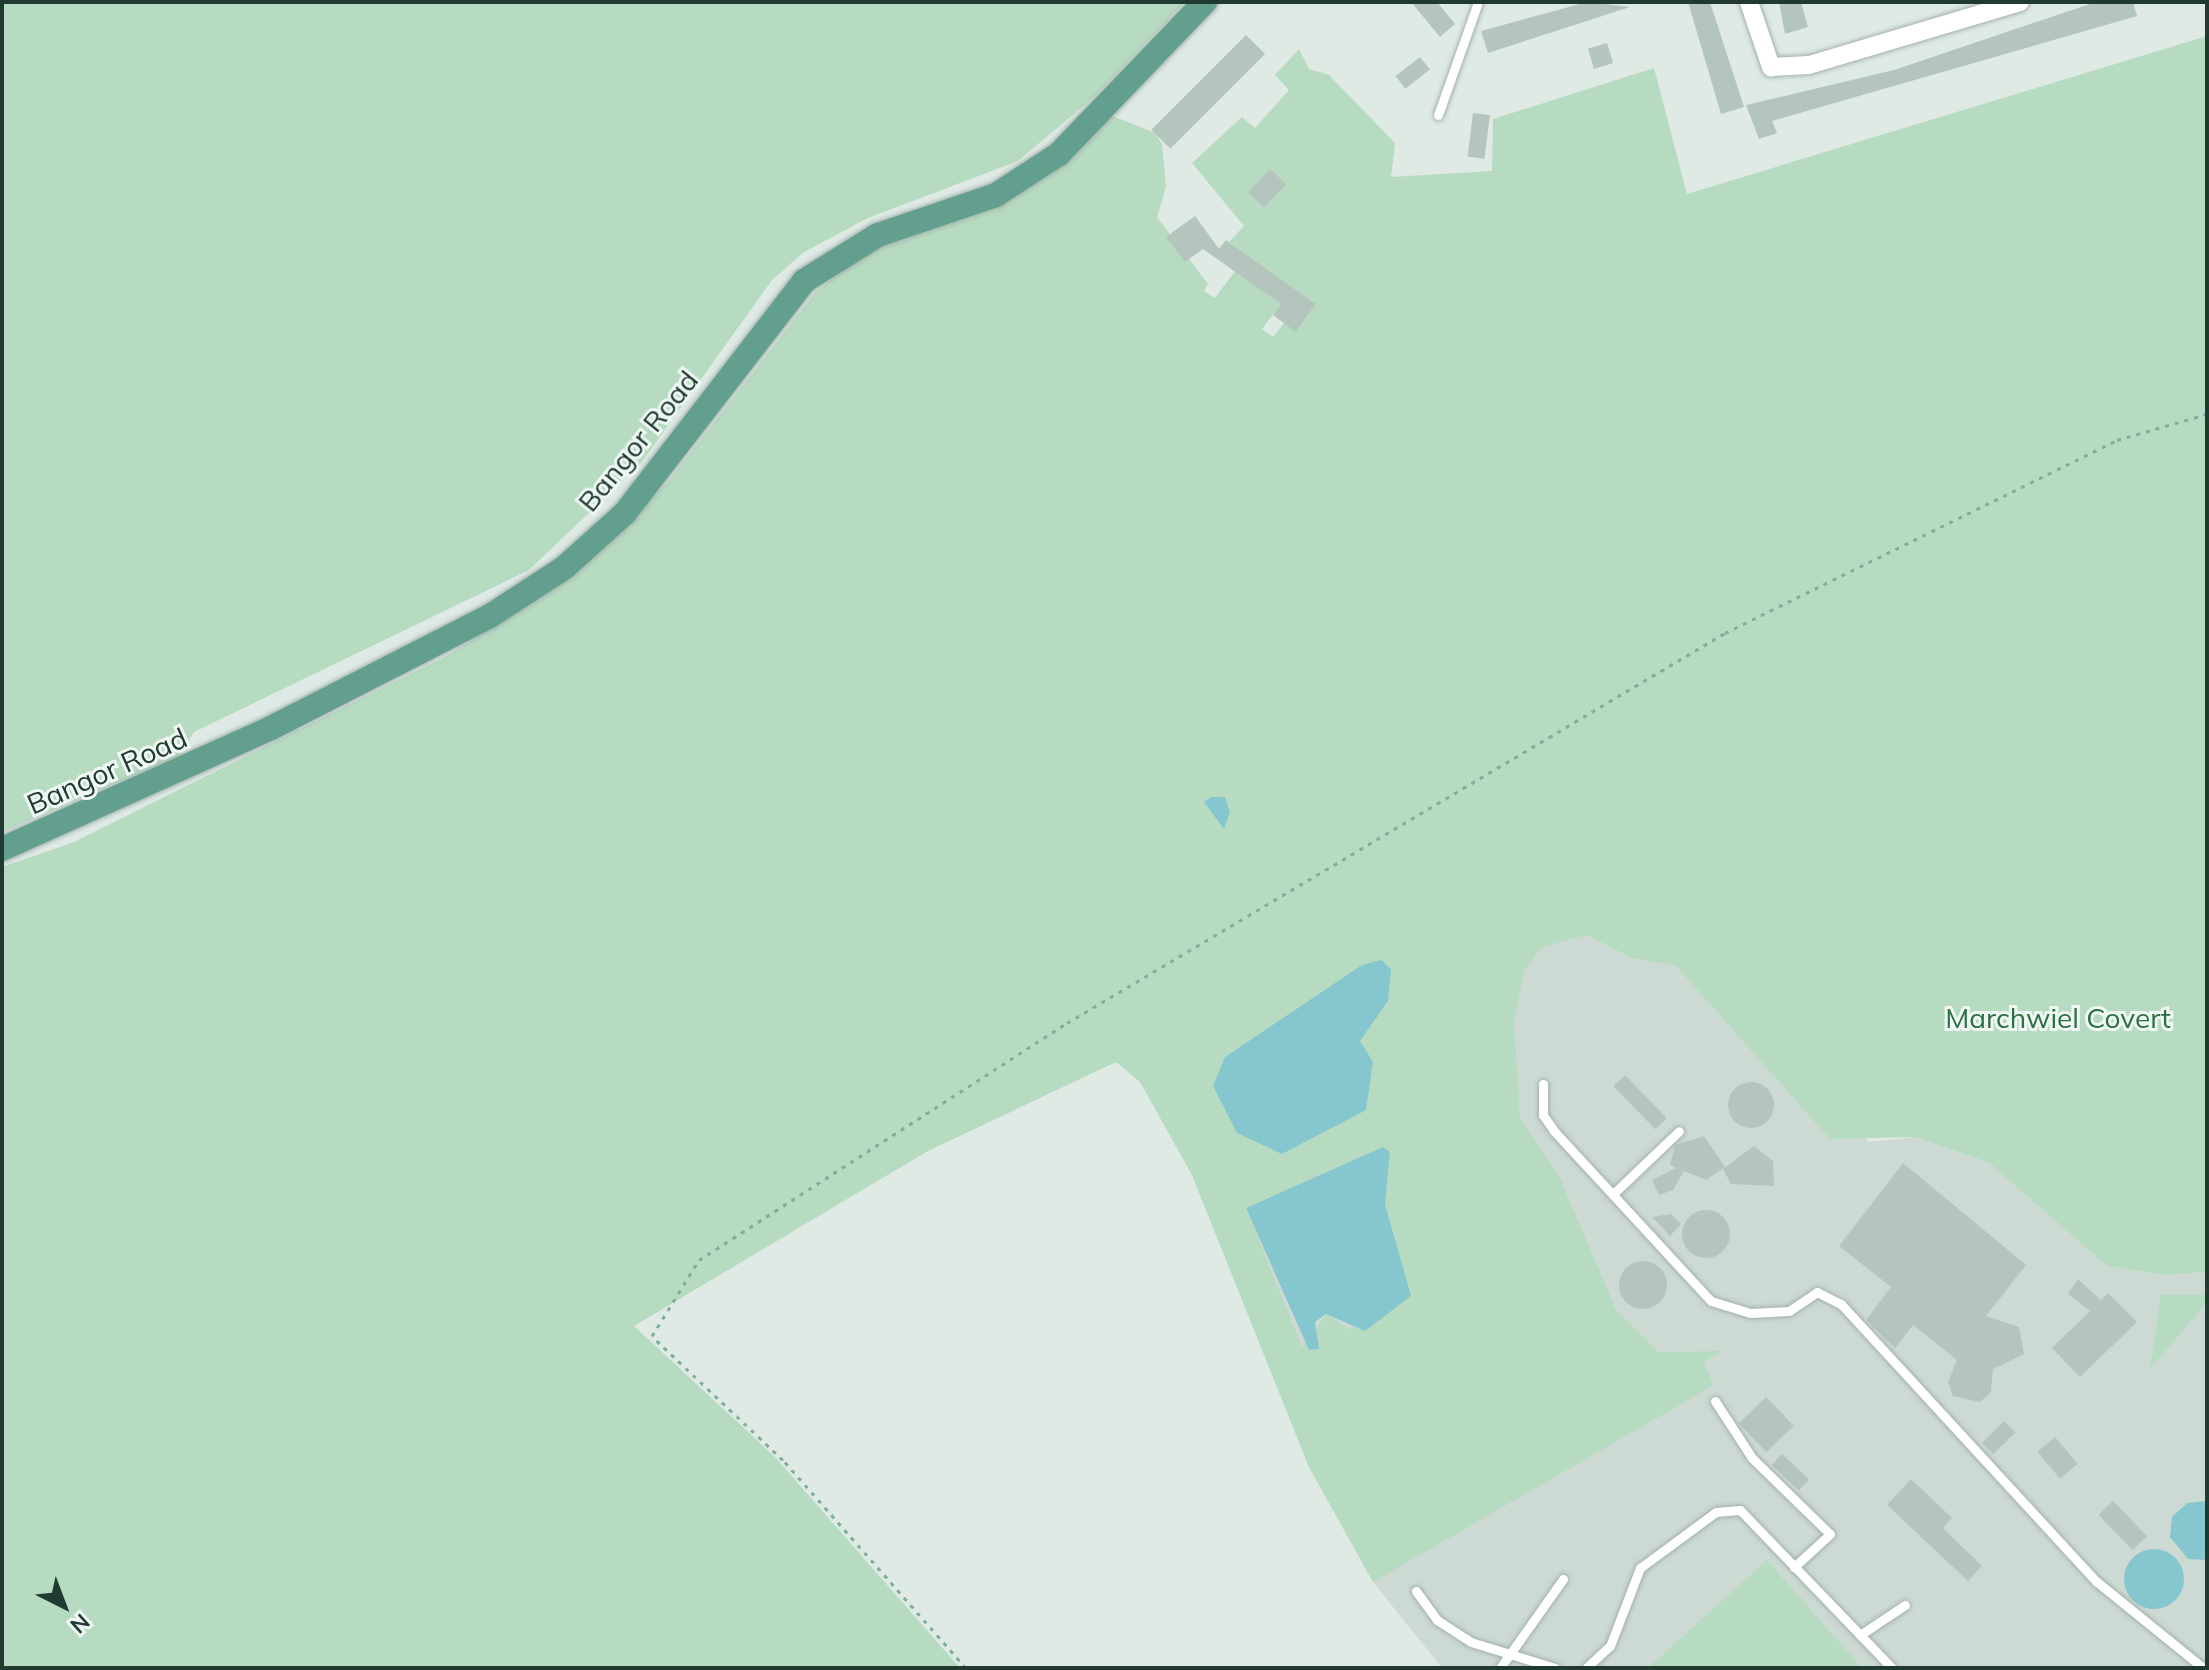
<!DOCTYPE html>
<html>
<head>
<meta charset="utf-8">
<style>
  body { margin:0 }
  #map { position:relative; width:2209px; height:1670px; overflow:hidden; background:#dfeae5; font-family:Mulish,sans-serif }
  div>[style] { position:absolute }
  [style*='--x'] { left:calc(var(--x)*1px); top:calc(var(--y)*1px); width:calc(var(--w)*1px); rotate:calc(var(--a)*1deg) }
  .built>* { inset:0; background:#cddad3 }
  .green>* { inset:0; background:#b7dbc0 }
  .water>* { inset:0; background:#86c6cf }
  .round { border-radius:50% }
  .building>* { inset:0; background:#b4c5bd; transform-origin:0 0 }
  .path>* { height:3px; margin-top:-1.5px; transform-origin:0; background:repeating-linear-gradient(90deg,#7fae9e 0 4px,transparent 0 10px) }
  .roads { filter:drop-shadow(0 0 2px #a2b2ac) drop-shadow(0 0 2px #a2b2ac) }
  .service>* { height:9px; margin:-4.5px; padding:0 4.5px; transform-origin:4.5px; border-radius:4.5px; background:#fff }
  .minor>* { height:18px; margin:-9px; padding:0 9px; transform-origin:9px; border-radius:9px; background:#fff }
  .primary>* { height:24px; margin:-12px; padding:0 12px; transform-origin:12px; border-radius:12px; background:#639f8e }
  span { translate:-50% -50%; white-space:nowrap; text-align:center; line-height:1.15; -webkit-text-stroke:6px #eff7f3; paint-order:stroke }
  .street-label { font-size:28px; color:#203a32 }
  .park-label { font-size:28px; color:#2b7044 }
  .frame { position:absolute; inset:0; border:4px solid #203a32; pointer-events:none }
  .north { position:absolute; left:24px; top:1566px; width:80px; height:80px; -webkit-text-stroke:6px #eff7f3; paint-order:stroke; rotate:138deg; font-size:22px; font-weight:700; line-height:32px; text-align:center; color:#203a32 }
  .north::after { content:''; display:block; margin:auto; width:28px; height:36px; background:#203a32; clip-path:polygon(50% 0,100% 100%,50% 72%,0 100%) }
</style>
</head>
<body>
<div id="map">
  <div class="built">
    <i style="clip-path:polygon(1595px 878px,1869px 1142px,1916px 1137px,1989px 1163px,2107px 1266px,2162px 1275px,2207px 1272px,2207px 1668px,1442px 1668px,1373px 1582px,1309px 1467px,1128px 1016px)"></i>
  </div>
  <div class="green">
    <i style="clip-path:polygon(2px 2px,1185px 2px,1094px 97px,1018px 161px,868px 218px,804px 252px,772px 280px,641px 463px,529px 570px,194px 732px,179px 756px,2px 832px)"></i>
    <i style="clip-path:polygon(evenodd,2207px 36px,2207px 1272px,2162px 1275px,2107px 1266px,1989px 1163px,1916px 1137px,1830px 1139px,1676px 966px,1632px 958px,1587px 935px,1542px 947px,1524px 970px,1514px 1023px,1520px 1118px,1560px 1178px,1616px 1310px,1659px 1352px,1723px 1351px,1703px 1362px,1714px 1385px,1373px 1582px,1309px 1467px,1192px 1175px,1140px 1082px,1116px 1062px,928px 1151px,634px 1326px,775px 1457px,960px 1668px,2px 1668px,2px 867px,74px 842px,443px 658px,571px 578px,668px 482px,815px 293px,866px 252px,1000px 202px,1113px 116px,1155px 133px,1162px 144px,1166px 187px,1157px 217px,1208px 284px,1204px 291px,1215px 298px,1235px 271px,1281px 304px,1262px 329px,1273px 337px,1284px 323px,1297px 331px,1316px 304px,1229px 242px,1244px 226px,1192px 163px,1242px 117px,1255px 128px,1289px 90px,1275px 75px,1299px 49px,1309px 69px,1329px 75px,1395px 143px,1391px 177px,1492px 171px,1493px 119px,1654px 68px,1687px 194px,2207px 36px,1383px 1147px,1390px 1153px,1385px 1204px,1395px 1238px,1350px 1330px,1327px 1314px,1302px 1347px,1246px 1208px,1383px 1147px)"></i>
    <i style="clip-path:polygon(2161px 1295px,2207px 1295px,2207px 1302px,2150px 1369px)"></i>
    <i style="clip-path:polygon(1767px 1560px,1862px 1668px,1648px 1668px)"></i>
  </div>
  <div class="water">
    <i style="clip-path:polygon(1211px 797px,1225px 797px,1230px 812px,1224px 829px,1204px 802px)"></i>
    <i style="clip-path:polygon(1381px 960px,1391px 969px,1388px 1001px,1360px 1041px,1373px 1062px,1366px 1110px,1282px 1154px,1237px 1133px,1213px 1086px,1225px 1057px,1362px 965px)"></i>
    <i style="clip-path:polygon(1383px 1147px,1390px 1152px,1385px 1204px,1411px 1296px,1365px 1331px,1326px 1314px,1315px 1322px,1319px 1349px,1309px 1350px,1246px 1208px)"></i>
    <i style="clip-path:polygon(2207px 1501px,2207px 1560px,2188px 1559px,2170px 1537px,2172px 1517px,2187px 1503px)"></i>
    <i class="round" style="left:2124px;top:1549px;width:60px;height:60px"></i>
  </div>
  <div class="building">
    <i style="clip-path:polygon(1411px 2px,1437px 2px,1455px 24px,1440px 37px)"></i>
    <i style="clip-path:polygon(1587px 2px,1630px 7px,1488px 53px,1481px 31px)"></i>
    <i style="clip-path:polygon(1688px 2px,1710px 2px,1744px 107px,1721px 114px)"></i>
    <i style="clip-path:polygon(1779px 2px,1801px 2px,1808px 27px,1785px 34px)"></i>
    <i style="clip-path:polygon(2096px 2px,2133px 2px,2137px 16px,1772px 121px,1777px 133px,1759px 139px,1746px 105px,1894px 70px)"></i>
    <i style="left:1246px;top:35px;width:27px;height:134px;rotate:45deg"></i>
    <i style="left:1607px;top:43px;width:21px;height:20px;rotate:73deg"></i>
    <i style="left:1420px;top:57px;width:16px;height:31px;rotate:52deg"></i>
    <i style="left:1473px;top:113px;width:17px;height:44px;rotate:7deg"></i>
    <i style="left:1270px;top:169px;width:22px;height:32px;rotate:43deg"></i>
    <i style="clip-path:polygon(1195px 216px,1219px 249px,1226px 240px,1316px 304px,1296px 332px,1273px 315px,1281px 304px,1203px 249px,1185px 262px,1166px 237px)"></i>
    <i style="left:1625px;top:1075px;width:60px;height:16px;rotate:46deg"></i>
    <i class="round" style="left:1728px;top:1082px;width:46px;height:46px"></i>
    <i style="clip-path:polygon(1704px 1136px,1725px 1167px,1706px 1180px,1684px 1171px,1673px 1190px,1659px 1195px,1652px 1180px,1676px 1168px,1670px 1165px,1675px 1145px)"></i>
    <i style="clip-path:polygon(1754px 1146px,1773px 1161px,1774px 1186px,1731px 1184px,1723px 1169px)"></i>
    <i style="clip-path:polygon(1903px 1163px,2026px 1265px,1986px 1316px,2019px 1327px,2024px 1354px,1993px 1369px,1991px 1392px,1980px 1402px,1953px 1396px,1948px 1382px,1957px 1360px,1913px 1325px,1895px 1348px,1866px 1320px,1891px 1287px,1839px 1246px)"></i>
    <i class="round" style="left:1682px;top:1210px;width:48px;height:48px"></i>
    <i style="clip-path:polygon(1671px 1214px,1681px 1224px,1670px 1236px,1652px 1217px)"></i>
    <i class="round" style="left:1619px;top:1261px;width:48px;height:48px"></i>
    <i style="clip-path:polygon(2078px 1279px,2101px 1300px,2108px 1293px,2137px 1322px,2080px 1377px,2052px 1348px,2090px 1311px,2068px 1294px)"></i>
    <i style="left:1766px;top:1397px;width:40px;height:38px;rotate:46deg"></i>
    <i style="left:2004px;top:1421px;width:16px;height:31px;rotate:45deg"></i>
    <i style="left:2055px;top:1437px;width:35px;height:23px;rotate:50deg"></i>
    <i style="left:1782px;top:1454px;width:37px;height:15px;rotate:43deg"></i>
    <i style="clip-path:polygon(1911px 1479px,1952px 1518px,1943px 1528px,1982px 1566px,1968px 1581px,1887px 1505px)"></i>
    <i style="left:2113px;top:1501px;width:49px;height:20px;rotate:46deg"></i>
  </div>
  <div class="path">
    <i style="--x:966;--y:1668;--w:277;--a:-131.3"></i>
    <i style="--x:783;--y:1460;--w:180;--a:-136.6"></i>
    <i style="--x:652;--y:1336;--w:89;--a:-58.3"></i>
    <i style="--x:699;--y:1260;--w:438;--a:-32.8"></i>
    <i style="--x:1067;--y:1023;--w:765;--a:-30.66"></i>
    <i style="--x:1725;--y:633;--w:437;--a:-26.2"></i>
    <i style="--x:2117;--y:440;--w:94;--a:-16.1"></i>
  </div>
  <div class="roads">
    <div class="service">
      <i style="--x:1438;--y:115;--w:120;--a:-70.5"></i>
      <i style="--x:1543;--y:1084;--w:31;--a:90"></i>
      <i style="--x:1543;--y:1115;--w:19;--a:55"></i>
      <i style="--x:1554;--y:1131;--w:231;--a:47.3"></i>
      <i style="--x:1711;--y:1301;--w:41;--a:17.1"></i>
      <i style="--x:1750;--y:1313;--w:39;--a:-3"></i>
      <i style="--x:1789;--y:1311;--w:34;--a:-34"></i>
      <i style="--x:1817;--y:1292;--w:27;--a:27"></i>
      <i style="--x:1841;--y:1304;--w:377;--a:47.4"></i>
      <i style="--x:2096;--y:1581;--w:136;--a:39.1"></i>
      <i style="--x:1613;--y:1194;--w:91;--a:-43.7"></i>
      <i style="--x:1715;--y:1401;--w:68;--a:57"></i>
      <i style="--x:1752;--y:1458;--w:109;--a:44.3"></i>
      <i style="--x:1830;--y:1534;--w:49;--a:137.5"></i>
      <i style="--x:1416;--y:1591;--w:36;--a:54"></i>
      <i style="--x:1437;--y:1620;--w:40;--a:32.9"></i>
      <i style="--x:1471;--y:1642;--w:88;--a:17.2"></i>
      <i style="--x:1860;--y:1635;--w:54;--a:-33.7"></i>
      <i style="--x:1500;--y:1668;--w:109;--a:-54.7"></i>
      <i style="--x:1586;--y:1668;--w:33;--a:-43"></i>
      <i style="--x:1610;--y:1646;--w:84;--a:-69"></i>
      <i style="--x:1640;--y:1568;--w:94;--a:-36.4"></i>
      <i style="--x:1716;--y:1512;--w:24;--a:-5"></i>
      <i style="--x:1740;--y:1510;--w:219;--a:46.1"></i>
    </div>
    <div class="minor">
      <i style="--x:1749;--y:2;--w:69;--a:71.3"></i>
      <i style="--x:1771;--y:67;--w:38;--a:-3"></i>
      <i style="--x:1809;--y:65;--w:220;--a:-16.6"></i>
    </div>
    <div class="primary">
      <i style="--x:2;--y:849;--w:295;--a:-24.2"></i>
      <i style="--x:271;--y:728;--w:246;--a:-27.1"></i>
      <i style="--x:490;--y:616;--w:88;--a:-33"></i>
      <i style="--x:564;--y:568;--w:82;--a:-42"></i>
      <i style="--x:625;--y:513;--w:293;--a:-52.3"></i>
      <i style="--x:804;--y:281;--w:87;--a:-31.9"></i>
      <i style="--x:878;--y:235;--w:125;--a:-18.7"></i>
      <i style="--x:996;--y:195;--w:75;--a:-33.1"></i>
      <i style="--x:1059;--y:154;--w:211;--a:-46.2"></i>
    </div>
  </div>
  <div class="street-label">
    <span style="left:638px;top:441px;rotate:-51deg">Bangor Road</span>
    <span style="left:107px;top:771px;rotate:-24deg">Bangor Road</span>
  </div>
  <div class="park-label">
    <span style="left:2058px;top:1018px">Marchwiel Covert</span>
  </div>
  <div class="frame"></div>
  <div class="north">N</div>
</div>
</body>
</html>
